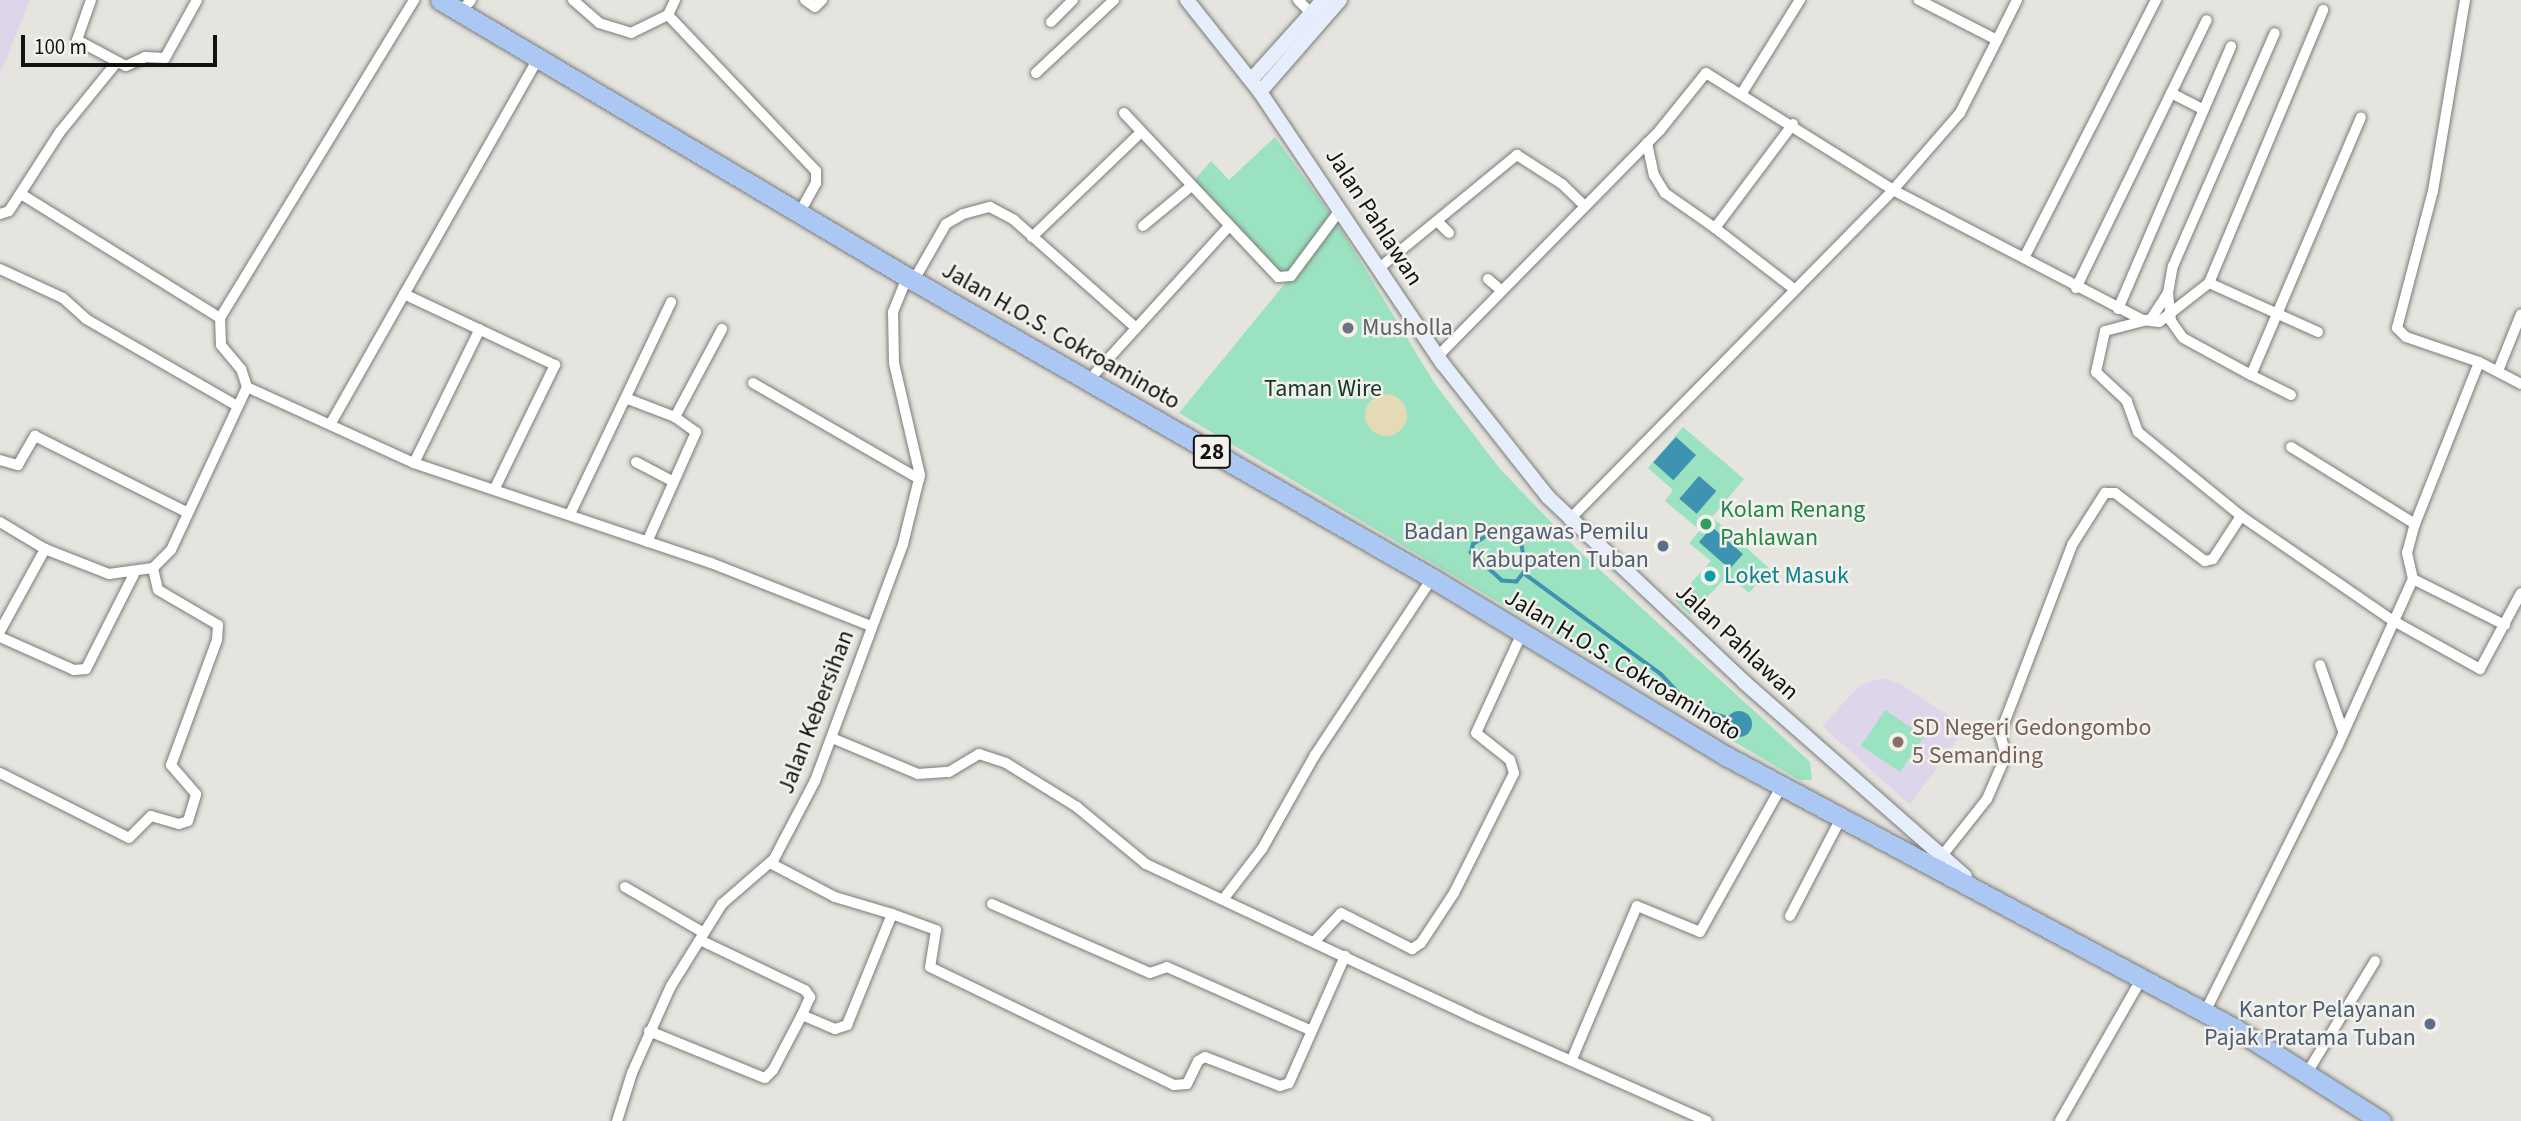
<!DOCTYPE html>
<html>
<head>
<meta charset="utf-8">
<style>
  body { margin:0 }
  #map { position:relative; width:2521px; height:1121px; overflow:hidden; background:#e5e4df; font-family:"Source Sans 3",sans-serif }
  div>[style] { position:absolute }
  [style*='--x'] { left:calc(var(--x)*1px); top:calc(var(--y)*1px); width:calc(var(--w)*1px); rotate:calc(var(--a)*1deg) }
  .education>* { inset:0; background:#ddd6eb }
  .green>* { inset:0; background:#9be2c0; transform-origin:0 0 }
  .sand>* { inset:0; background:#e4dab5 }
  .round { border-radius:50% }
  .water>* { inset:0; background:#3e93b1; transform-origin:0 0 }
  .stream>* { height:3.5px; margin:-1.75px; padding:0 1.75px; transform-origin:1.75px; border-radius:1.75px; background:#3e93b1 }
  .roads { filter:drop-shadow(0 0 2px #7c7b77) drop-shadow(0 0 2px #7c7b77) }
  .street>* { height:10px; margin:-5px; padding:0 5px; transform-origin:5px; border-radius:5px; background:#fff }
  .secondary>* { height:14px; margin:-7px; padding:0 7px; transform-origin:7px; border-radius:7px; background:#e6eefc }
  .highway>* { height:19px; margin:-9.5px; padding:0 9.5px; transform-origin:9.5px; border-radius:9.5px; background:#abc7f4 }
  .dots>* { width:19px; height:19px; translate:-50% -50%; box-sizing:border-box; border:4px solid #f2f1ec; border-radius:50% }
  span { translate:-50% -50%; white-space:nowrap; text-align:center; line-height:1.15; -webkit-text-stroke:5px #f2f1ec; paint-order:stroke }
  .shield-label span { padding:2px 5px; background:#f2f1ec; border:2px solid; border-radius:5px; -webkit-text-stroke-width:0 }
  .shield-label { font-size:23px; color:#131210; font-weight:700 }
  .street-label { font-size:24px; color:#131210 }
  .worship-label { font-size:24px; color:#5b616d }
  .left { translate:0 -50%; text-align:left }
  .park-label { font-size:24px; color:#143729 }
  .leisure-label { font-size:24px; color:#27864d }
  .service-label { font-size:24px; color:#4e5e75 }
  .right { translate:-100% -50%; text-align:right }
  .culture-label { font-size:24px; color:#0d838f }
  .education-label { font-size:24px; color:#785e54 }
  .scale { position:absolute; left:21px; top:35px; width:196px; height:32px; box-sizing:border-box; border:4px solid #131210; border-top:0; padding-left:9px; font-size:21px; line-height:24px; white-space:nowrap; color:#131210; -webkit-text-stroke:5px #f2f1ec; paint-order:stroke }
</style>
</head>
<body>
<div id="map">
  <div class="education">
    <i style="clip-path:polygon(0 0,30px 0,0 74px)"></i>
    <i style="clip-path:polygon(1883px 678px,1899px 683px,1966px 727px,1910px 805px,1822px 726px,1860px 685px)"></i>
  </div>
  <div class="green">
    <i style="clip-path:polygon(1275px 137px,1331px 215px,1288px 274px,1282px 275px,1190px 185px,1211px 161px,1229px 180px)"></i>
    <i style="clip-path:polygon(1336px 221px,1435px 384px,1500px 469px,1577px 549px,1810px 762px,1812px 780px,1799px 780px,1179px 413px)"></i>
    <i style="clip-path:polygon(1683px 427px,1744px 479px,1712px 517px,1770px 569px,1749px 593px,1728px 575px,1690px 615px,1675px 600px,1711px 561px,1689px 543px,1700px 530px,1665px 501px,1673px 490px,1648px 468px)"></i>
    <i style="left:1885px;top:710px;width:47px;height:43px;rotate:34deg"></i>
  </div>
  <div class="sand">
    <i class="round" style="left:1365px;top:394px;width:42px;height:42px"></i>
  </div>
  <div class="water">
    <i style="left:1676px;top:437px;width:27px;height:34px;rotate:42deg"></i>
    <i style="left:1699px;top:476px;width:23px;height:30px;rotate:41deg"></i>
    <i style="left:1712px;top:527px;width:41px;height:20px;rotate:41deg"></i>
    <i class="round" style="left:1726px;top:711px;width:26px;height:26px"></i>
  </div>
  <div class="stream">
    <i style="--x:1493;--y:532;--w:18;--a:6"></i>
    <i style="--x:1511;--y:534;--w:16;--a:47"></i>
    <i style="--x:1522;--y:546;--w:24;--a:78"></i>
    <i style="--x:1527;--y:569;--w:16;--a:128"></i>
    <i style="--x:1517;--y:582;--w:15;--a:-176"></i>
    <i style="--x:1502;--y:581;--w:42;--a:-137.9"></i>
    <i style="--x:1471;--y:553;--w:9;--a:-77"></i>
    <i style="--x:1473;--y:544;--w:23;--a:-31"></i>
    <i style="--x:1525;--y:574;--w:169;--a:36.3"></i>
    <i style="--x:1661;--y:674;--w:47;--a:46.7"></i>
    <i style="--x:1693;--y:708;--w:33;--a:16"></i>
  </div>
  <div class="roads">
    <div class="street">
      <i style="--x:91;--y:0;--w:42;--a:109.3"></i>
      <i style="--x:77;--y:40;--w:55;--a:28"></i>
      <i style="--x:126;--y:66;--w:21;--a:-25"></i>
      <i style="--x:145;--y:57;--w:20;--a:3"></i>
      <i style="--x:165;--y:58;--w:66;--a:-61.1"></i>
      <i style="--x:573;--y:0;--w:35;--a:41"></i>
      <i style="--x:599;--y:23;--w:34;--a:17"></i>
      <i style="--x:631;--y:33;--w:41;--a:-25.9"></i>
      <i style="--x:668;--y:15;--w:17;--a:-65"></i>
      <i style="--x:805;--y:0;--w:12;--a:35"></i>
      <i style="--x:815;--y:7;--w:10;--a:-45"></i>
      <i style="--x:1298;--y:0;--w:18;--a:45"></i>
      <i style="--x:460;--y:12;--w:16;--a:-47"></i>
      <i style="--x:668;--y:15;--w:215;--a:46.5"></i>
      <i style="--x:816;--y:171;--w:12;--a:90"></i>
      <i style="--x:816;--y:183;--w:33;--a:119"></i>
      <i style="--x:1051;--y:22;--w:31;--a:-45"></i>
      <i style="--x:1997;--y:40;--w:45;--a:-63.4"></i>
      <i style="--x:1036;--y:73;--w:107;--a:-43.1"></i>
      <i style="--x:1742;--y:93;--w:110;--a:-58.1"></i>
      <i style="--x:2171;--y:93;--w:36;--a:27"></i>
      <i style="--x:1124;--y:113;--w:225;--a:46.8"></i>
      <i style="--x:1278;--y:277;--w:13;--a:-4"></i>
      <i style="--x:1291;--y:276;--w:82;--a:-53.4"></i>
      <i style="--x:1793;--y:124;--w:130;--a:126.9"></i>
      <i style="--x:1715;--y:228;--w:100;--a:37.7"></i>
      <i style="--x:1647;--y:143;--w:33;--a:78"></i>
      <i style="--x:1654;--y:175;--w:21;--a:59"></i>
      <i style="--x:1665;--y:193;--w:61;--a:35"></i>
      <i style="--x:21;--y:194;--w:234;--a:31.9"></i>
      <i style="--x:0;--y:214;--w:9;--a:-18"></i>
      <i style="--x:9;--y:211;--w:94;--a:-57.2"></i>
      <i style="--x:60;--y:132;--w:89;--a:-50.9"></i>
      <i style="--x:1437;--y:221;--w:17;--a:45"></i>
      <i style="--x:1143;--y:226;--w:61;--a:-39.7"></i>
      <i style="--x:1032;--y:237;--w:151;--a:-43.9"></i>
      <i style="--x:2024;--y:258;--w:290;--a:-62.9"></i>
      <i style="--x:0;--y:269;--w:69;--a:24.7"></i>
      <i style="--x:63;--y:298;--w:31;--a:42"></i>
      <i style="--x:86;--y:319;--w:174;--a:29.9"></i>
      <i style="--x:1378;--y:269;--w:180;--a:-39.4"></i>
      <i style="--x:1517;--y:155;--w:54;--a:32.8"></i>
      <i style="--x:1562;--y:184;--w:32;--a:44"></i>
      <i style="--x:1488;--y:279;--w:18;--a:41"></i>
      <i style="--x:914;--y:280;--w:64;--a:-60.3"></i>
      <i style="--x:946;--y:224;--w:20;--a:-30"></i>
      <i style="--x:963;--y:214;--w:28;--a:-15"></i>
      <i style="--x:990;--y:207;--w:27;--a:28"></i>
      <i style="--x:1014;--y:220;--w:163;--a:41.5"></i>
      <i style="--x:2076;--y:288;--w:298;--a:-64"></i>
      <i style="--x:404;--y:294;--w:167;--a:25.2"></i>
      <i style="--x:555;--y:365;--w:137;--a:116"></i>
      <i style="--x:2118;--y:309;--w:286;--a:-66.7"></i>
      <i style="--x:2318;--y:332;--w:120;--a:-155.8"></i>
      <i style="--x:2209;--y:283;--w:296;--a:-67.3"></i>
      <i style="--x:1438;--y:356;--w:317;--a:-45.5"></i>
      <i style="--x:1660;--y:130;--w:73;--a:-51.1"></i>
      <i style="--x:1706;--y:73;--w:221;--a:32"></i>
      <i style="--x:1893;--y:190;--w:282;--a:27.5"></i>
      <i style="--x:2143;--y:320;--w:16;--a:7"></i>
      <i style="--x:2159;--y:322;--w:63;--a:-38"></i>
      <i style="--x:2479;--y:362;--w:47;--a:27.6"></i>
      <i style="--x:2498;--y:371;--w:61;--a:-68"></i>
      <i style="--x:2251;--y:375;--w:77;--a:-151.4"></i>
      <i style="--x:2183;--y:338;--w:21;--a:-125"></i>
      <i style="--x:2171;--y:321;--w:28;--a:-96"></i>
      <i style="--x:2168;--y:293;--w:27;--a:-80"></i>
      <i style="--x:2173;--y:266;--w:254;--a:-66.4"></i>
      <i style="--x:1089;--y:380;--w:207;--a:-47.7"></i>
      <i style="--x:753;--y:383;--w:192;--a:30"></i>
      <i style="--x:247;--y:387;--w:19;--a:-108"></i>
      <i style="--x:241;--y:369;--w:31;--a:-130"></i>
      <i style="--x:221;--y:345;--w:27;--a:-92"></i>
      <i style="--x:220;--y:318;--w:373;--a:-58.6"></i>
      <i style="--x:2291;--y:395;--w:45;--a:-153.4"></i>
      <i style="--x:2251;--y:375;--w:280;--a:-66.9"></i>
      <i style="--x:628;--y:399;--w:50;--a:21"></i>
      <i style="--x:675;--y:417;--w:26;--a:36"></i>
      <i style="--x:696;--y:432;--w:120;--a:114"></i>
      <i style="--x:675;--y:417;--w:100;--a:-61.9"></i>
      <i style="--x:331;--y:423;--w:417;--a:-60.4"></i>
      <i style="--x:2291;--y:447;--w:146;--a:31.8"></i>
      <i style="--x:0;--y:460;--w:19;--a:16"></i>
      <i style="--x:18;--y:465;--w:34;--a:-60"></i>
      <i style="--x:35;--y:436;--w:171;--a:26.7"></i>
      <i style="--x:636;--y:462;--w:41;--a:27.8"></i>
      <i style="--x:414;--y:463;--w:149;--a:-63.8"></i>
      <i style="--x:570;--y:514;--w:235;--a:-64.5"></i>
      <i style="--x:2241;--y:516;--w:183;--a:34.6"></i>
      <i style="--x:2392;--y:620;--w:101;--a:29.1"></i>
      <i style="--x:2480;--y:669;--w:86;--a:-61.7"></i>
      <i style="--x:1569;--y:520;--w:462;--a:-45.5"></i>
      <i style="--x:1893;--y:190;--w:102;--a:-49"></i>
      <i style="--x:1960;--y:113;--w:82;--a:-63.1"></i>
      <i style="--x:1997;--y:40;--w:88;--a:-152.9"></i>
      <i style="--x:0;--y:522;--w:52;--a:31"></i>
      <i style="--x:45;--y:549;--w:69;--a:21.3"></i>
      <i style="--x:109;--y:574;--w:44;--a:-7.8"></i>
      <i style="--x:153;--y:568;--w:25;--a:-45"></i>
      <i style="--x:171;--y:550;--w:180;--a:-65"></i>
      <i style="--x:247;--y:387;--w:183;--a:24.5"></i>
      <i style="--x:414;--y:463;--w:313;--a:18.6"></i>
      <i style="--x:711;--y:563;--w:172;--a:21.5"></i>
      <i style="--x:2413;--y:579;--w:103;--a:26.6"></i>
      <i style="--x:0;--y:631;--w:94;--a:-61.2"></i>
      <i style="--x:0;--y:637;--w:81;--a:24"></i>
      <i style="--x:74;--y:670;--w:12;--a:-5"></i>
      <i style="--x:86;--y:669;--w:106;--a:-63.2"></i>
      <i style="--x:2320;--y:665;--w:70;--a:70.8"></i>
      <i style="--x:832;--y:738;--w:93;--a:22.7"></i>
      <i style="--x:918;--y:774;--w:31;--a:-4"></i>
      <i style="--x:949;--y:772;--w:35;--a:-31"></i>
      <i style="--x:979;--y:754;--w:28;--a:18"></i>
      <i style="--x:1006;--y:763;--w:84;--a:31.8"></i>
      <i style="--x:1077;--y:807;--w:89;--a:39.6"></i>
      <i style="--x:1146;--y:864;--w:358;--a:25.1"></i>
      <i style="--x:1470;--y:1016;--w:259;--a:23.9"></i>
      <i style="--x:0;--y:773;--w:144;--a:26.7"></i>
      <i style="--x:129;--y:838;--w:31;--a:-45"></i>
      <i style="--x:151;--y:816;--w:29;--a:16"></i>
      <i style="--x:179;--y:824;--w:9;--a:-18"></i>
      <i style="--x:188;--y:821;--w:28;--a:-73"></i>
      <i style="--x:196;--y:794;--w:38;--a:-131"></i>
      <i style="--x:171;--y:765;--w:133;--a:-69.8"></i>
      <i style="--x:217;--y:640;--w:15;--a:-86"></i>
      <i style="--x:218;--y:625;--w:69;--a:-149.7"></i>
      <i style="--x:158;--y:590;--w:23;--a:-103"></i>
      <i style="--x:1941;--y:857;--w:74;--a:-51.6"></i>
      <i style="--x:1987;--y:799;--w:48;--a:-66.6"></i>
      <i style="--x:2006;--y:755;--w:22;--a:-106"></i>
      <i style="--x:2000;--y:734;--w:202;--a:-69.1"></i>
      <i style="--x:2072;--y:545;--w:62;--a:-57.6"></i>
      <i style="--x:2105;--y:493;--w:10;--a:0"></i>
      <i style="--x:2115;--y:493;--w:113;--a:37.1"></i>
      <i style="--x:2205;--y:561;--w:8;--a:-14"></i>
      <i style="--x:2213;--y:559;--w:51;--a:-56.9"></i>
      <i style="--x:2241;--y:516;--w:133;--a:-140.8"></i>
      <i style="--x:2138;--y:432;--w:33;--a:-110"></i>
      <i style="--x:2127;--y:401;--w:42;--a:-136.9"></i>
      <i style="--x:2096;--y:372;--w:42;--a:-77.6"></i>
      <i style="--x:2105;--y:331;--w:48;--a:-14.6"></i>
      <i style="--x:2151;--y:319;--w:31;--a:-57"></i>
      <i style="--x:770;--y:863;--w:73;--a:27.6"></i>
      <i style="--x:835;--y:897;--w:59;--a:16.6"></i>
      <i style="--x:625;--y:887;--w:91;--a:30.2"></i>
      <i style="--x:1225;--y:897;--w:61;--a:-52.4"></i>
      <i style="--x:1262;--y:849;--w:108;--a:-60.6"></i>
      <i style="--x:1315;--y:755;--w:212;--a:-56.5"></i>
      <i style="--x:992;--y:904;--w:172;--a:23.6"></i>
      <i style="--x:1150;--y:973;--w:18;--a:-19"></i>
      <i style="--x:1167;--y:967;--w:156;--a:23.8"></i>
      <i style="--x:1790;--y:916;--w:108;--a:-62.5"></i>
      <i style="--x:700;--y:940;--w:116;--a:25.5"></i>
      <i style="--x:805;--y:990;--w:9;--a:54"></i>
      <i style="--x:810;--y:997;--w:20;--a:114"></i>
      <i style="--x:1315;--y:941;--w:38;--a:-47"></i>
      <i style="--x:1341;--y:913;--w:80;--a:26.9"></i>
      <i style="--x:1412;--y:949;--w:11;--a:-34"></i>
      <i style="--x:1421;--y:943;--w:60;--a:-56.6"></i>
      <i style="--x:1454;--y:893;--w:134;--a:-63.4"></i>
      <i style="--x:1514;--y:773;--w:14;--a:-107"></i>
      <i style="--x:1510;--y:760;--w:43;--a:-141.5"></i>
      <i style="--x:1476;--y:733;--w:110;--a:-65.3"></i>
      <i style="--x:2205;--y:1012;--w:298;--a:-63.5"></i>
      <i style="--x:2338;--y:745;--w:182;--a:-65.7"></i>
      <i style="--x:2413;--y:579;--w:27;--a:-103"></i>
      <i style="--x:2407;--y:553;--w:30;--a:-75"></i>
      <i style="--x:2415;--y:524;--w:174;--a:-68.4"></i>
      <i style="--x:2479;--y:362;--w:77;--a:-161.1"></i>
      <i style="--x:2406;--y:337;--w:13;--a:-135"></i>
      <i style="--x:2397;--y:328;--w:142;--a:-75.3"></i>
      <i style="--x:2433;--y:191;--w:194;--a:-80.5"></i>
      <i style="--x:649;--y:1031;--w:125;--a:22.1"></i>
      <i style="--x:765;--y:1078;--w:11;--a:-45"></i>
      <i style="--x:773;--y:1070;--w:62;--a:-62.2"></i>
      <i style="--x:802;--y:1015;--w:36;--a:23"></i>
      <i style="--x:835;--y:1029;--w:13;--a:-18"></i>
      <i style="--x:847;--y:1025;--w:120;--a:-67.9"></i>
      <i style="--x:892;--y:914;--w:47;--a:20"></i>
      <i style="--x:936;--y:930;--w:37;--a:99"></i>
      <i style="--x:930;--y:967;--w:271;--a:25.8"></i>
      <i style="--x:1174;--y:1085;--w:13;--a:-4"></i>
      <i style="--x:1187;--y:1084;--w:25;--a:-64"></i>
      <i style="--x:1198;--y:1061;--w:8;--a:-30"></i>
      <i style="--x:1205;--y:1057;--w:80;--a:21.1"></i>
      <i style="--x:1280;--y:1086;--w:9;--a:-18"></i>
      <i style="--x:1289;--y:1083;--w:139;--a:-66.2"></i>
      <i style="--x:1572;--y:1059;--w:166;--a:-67"></i>
      <i style="--x:1637;--y:906;--w:68;--a:22.4"></i>
      <i style="--x:1700;--y:932;--w:166;--a:-60.8"></i>
      <i style="--x:2307;--y:1073;--w:131;--a:-58.7"></i>
      <i style="--x:617;--y:1121;--w:50;--a:-72.6"></i>
      <i style="--x:632;--y:1073;--w:95;--a:-65.9"></i>
      <i style="--x:671;--y:986;--w:97;--a:-58.1"></i>
      <i style="--x:722;--y:904;--w:69;--a:-40.9"></i>
      <i style="--x:774;--y:859;--w:88;--a:-62.3"></i>
      <i style="--x:815;--y:781;--w:253;--a:-69.6"></i>
      <i style="--x:903;--y:544;--w:71;--a:-76.2"></i>
      <i style="--x:920;--y:475;--w:115;--a:-103.1"></i>
      <i style="--x:894;--y:363;--w:51;--a:-91.1"></i>
      <i style="--x:893;--y:312;--w:38;--a:-68"></i>
      <i style="--x:2060;--y:1121;--w:165;--a:-60.2"></i>
    </div>
    <div class="secondary">
      <i style="--x:1187;--y:0;--w:117;--a:51.6"></i>
      <i style="--x:1260;--y:92;--w:328;--a:56.1"></i>
      <i style="--x:1443;--y:364;--w:169;--a:51.7"></i>
      <i style="--x:1548;--y:497;--w:270;--a:43.3"></i>
      <i style="--x:1744;--y:682;--w:294;--a:41.3"></i>
      <i style="--x:1251;--y:80;--w:108;--a:-48"></i>
      <i style="--x:1260;--y:92;--w:122;--a:-49"></i>
    </div>
    <div class="highway">
      <i style="--x:440;--y:0;--w:543;--a:30.67"></i>
      <i style="--x:907;--y:277;--w:605;--a:29.83"></i>
      <i style="--x:1432;--y:578;--w:344;--a:31.2"></i>
      <i style="--x:1726;--y:756;--w:578;--a:28.16"></i>
      <i style="--x:2236;--y:1029;--w:172;--a:32.4"></i>
    </div>
  </div>
  <div class="dots">
    <i style="left:1348px;top:328px;background:#6b7280"></i>
    <i style="left:1706px;top:524px;background:#2e9e5b"></i>
    <i style="left:1663px;top:546px;background:#5c6f8a"></i>
    <i style="left:1710px;top:576px;background:#0f9aa8"></i>
    <i style="left:1898px;top:742px;background:#8d6e63"></i>
    <i style="left:2430px;top:1024px;background:#5c6f8a"></i>
  </div>
  <div class="shield-label">
    <span style="left:1212px;top:452px">28</span>
  </div>
  <div class="street-label">
    <span style="left:1374px;top:217px;rotate:57deg">Jalan Pahlawan</span>
    <span style="left:1061px;top:336px;rotate:30deg">Jalan H.O.S. Cokroaminoto</span>
    <span style="left:1737px;top:642px;rotate:43deg">Jalan Pahlawan</span>
    <span style="left:1623px;top:665px;rotate:31deg">Jalan H.O.S. Cokroaminoto</span>
    <span style="left:816px;top:712px;rotate:-69deg">Jalan Kebersihan</span>
  </div>
  <div class="worship-label">
    <span class="left" style="left:1362px;top:328px">Musholla</span>
  </div>
  <div class="park-label">
    <span style="left:1323px;top:389px">Taman Wire</span>
  </div>
  <div class="leisure-label">
    <span class="left" style="left:1720px;top:524px">Kolam Renang<br>Pahlawan</span>
  </div>
  <div class="service-label">
    <span class="right" style="left:1649px;top:546px">Badan Pengawas Pemilu<br>Kabupaten Tuban</span>
    <span class="right" style="left:2416px;top:1024px">Kantor Pelayanan<br>Pajak Pratama Tuban</span>
  </div>
  <div class="culture-label">
    <span class="left" style="left:1724px;top:576px">Loket Masuk</span>
  </div>
  <div class="education-label">
    <span class="left" style="left:1912px;top:742px">SD Negeri Gedongombo<br>5 Semanding</span>
  </div>
  <div class="scale">100 m</div>
</div>
</body>
</html>
